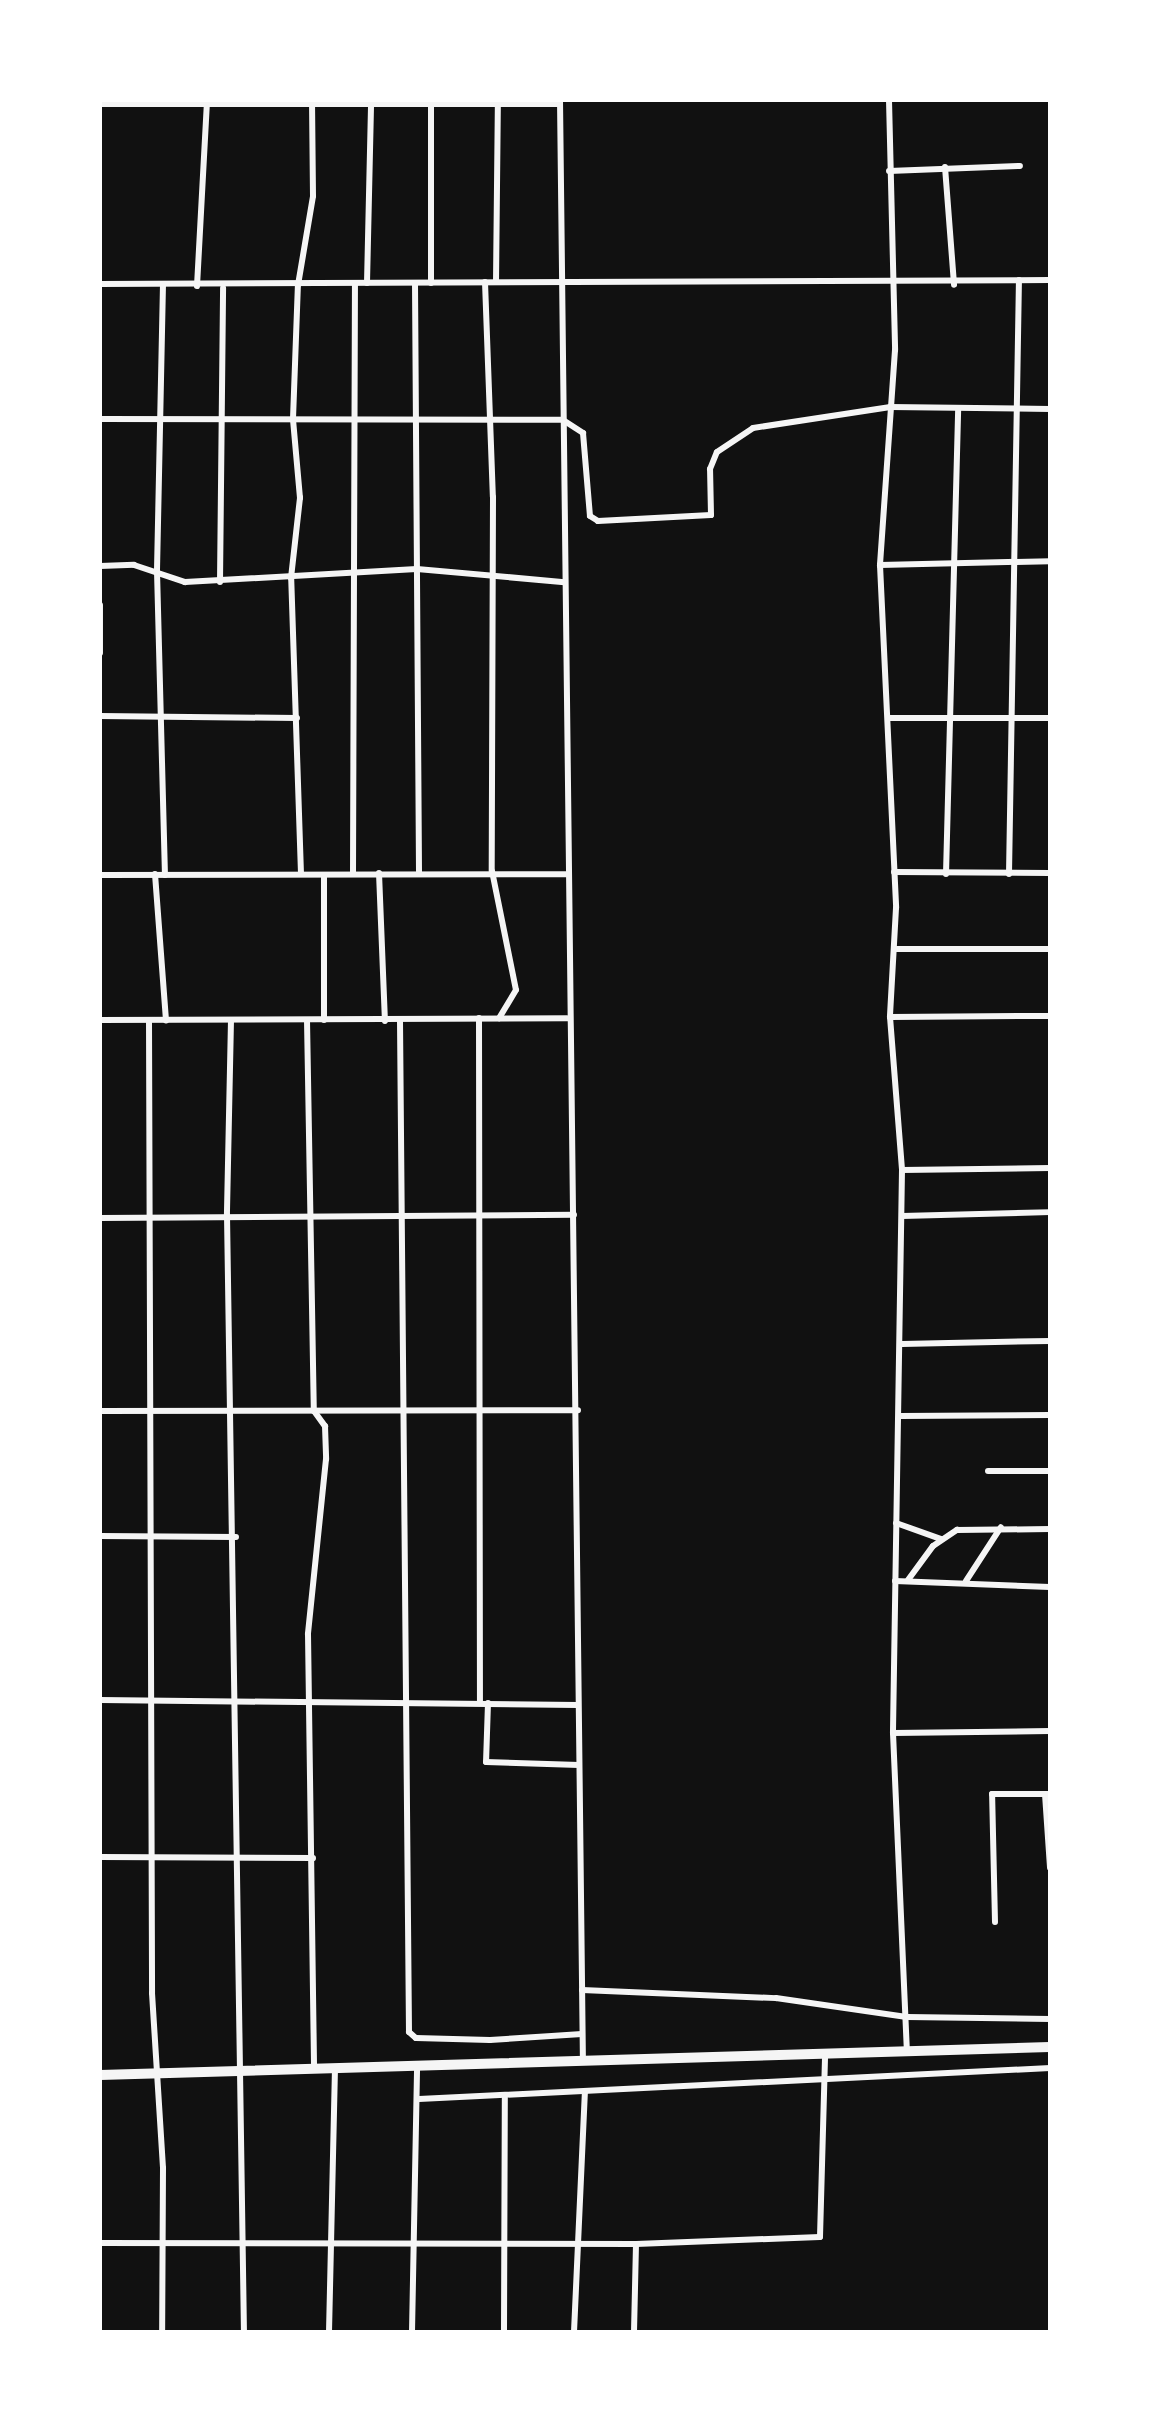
<!DOCTYPE html>
<html>
<head>
<meta charset="utf-8">
<style>
  body { margin:0 }
  #map { position:relative; width:1150px; height:2432px; overflow:hidden; background:#111; font-family:"Space Grotesk",sans-serif }
  div>[style] { position:absolute }
  [style*='--x'] { left:calc(var(--x)*1px); top:calc(var(--y)*1px); width:calc(var(--w)*1px); rotate:calc(var(--a)*1deg) }
  .minor>* { height:6px; margin:-3px; padding:0 3px; transform-origin:3px; border-radius:3px; background:#f5f5f5 }
  .trunk>* { height:10px; margin:-5px; padding:0 5px; transform-origin:5px; border-radius:5px; background:#f5f5f5 }
  span { translate:-50% -50%; white-space:nowrap; text-align:center; line-height:1.15; -webkit-text-stroke:10px #fff; paint-order:stroke }
  .frame { position:absolute; inset:0; border:102px solid #fff; pointer-events:none }
</style>
</head>
<body>
<div id="map">
  <div class="minor">
    <i style="--x:431;--y:100;--w:183;--a:90"></i>
    <i style="--x:560;--y:100;--w:1961;--a:89.33"></i>
    <i style="--x:889;--y:100;--w:250;--a:88.6"></i>
    <i style="--x:895;--y:350;--w:216;--a:94"></i>
    <i style="--x:880;--y:565;--w:343;--a:87.3"></i>
    <i style="--x:896;--y:908;--w:109;--a:93.2"></i>
    <i style="--x:890;--y:1017;--w:153;--a:85.5"></i>
    <i style="--x:902;--y:1170;--w:563;--a:90.92"></i>
    <i style="--x:893;--y:1733;--w:318;--a:87.5"></i>
    <i style="--x:100;--y:104;--w:460;--a:0"></i>
    <i style="--x:945;--y:167;--w:118;--a:85.6"></i>
    <i style="--x:889;--y:171;--w:131;--a:-2.2"></i>
    <i style="--x:485;--y:282;--w:215;--a:87.9"></i>
    <i style="--x:493;--y:497;--w:374;--a:90.2"></i>
    <i style="--x:492;--y:871;--w:121;--a:78.6"></i>
    <i style="--x:516;--y:990;--w:33;--a:121"></i>
    <i style="--x:496;--y:282;--w:182;--a:-89.4"></i>
    <i style="--x:367;--y:283;--w:179;--a:-88.7"></i>
    <i style="--x:415;--y:283;--w:590;--a:89.61"></i>
    <i style="--x:100;--y:284;--w:950;--a:-0.24"></i>
    <i style="--x:163;--y:284;--w:287;--a:91.2"></i>
    <i style="--x:157;--y:571;--w:304;--a:88.5"></i>
    <i style="--x:197;--y:286;--w:186;--a:-86.9"></i>
    <i style="--x:100;--y:419;--w:463;--a:0.1"></i>
    <i style="--x:563;--y:420;--w:24;--a:33"></i>
    <i style="--x:583;--y:433;--w:83;--a:85.2"></i>
    <i style="--x:590;--y:516;--w:9;--a:32"></i>
    <i style="--x:598;--y:521;--w:113;--a:-3"></i>
    <i style="--x:711;--y:515;--w:46;--a:-91.2"></i>
    <i style="--x:710;--y:469;--w:18;--a:-68"></i>
    <i style="--x:717;--y:452;--w:43;--a:-33.7"></i>
    <i style="--x:753;--y:428;--w:139;--a:-8.7"></i>
    <i style="--x:890;--y:407;--w:160;--a:0.7"></i>
    <i style="--x:880;--y:565;--w:170;--a:-1.3"></i>
    <i style="--x:100;--y:566;--w:34;--a:-2"></i>
    <i style="--x:134;--y:565;--w:54;--a:18.4"></i>
    <i style="--x:185;--y:582;--w:232;--a:-3.2"></i>
    <i style="--x:417;--y:569;--w:148;--a:5.1"></i>
    <i style="--x:220;--y:582;--w:294;--a:-89.4"></i>
    <i style="--x:100;--y:605;--w:48;--a:90"></i>
    <i style="--x:100;--y:716;--w:197;--a:0.6"></i>
    <i style="--x:890;--y:718;--w:160;--a:0"></i>
    <i style="--x:894;--y:872;--w:156;--a:0.4"></i>
    <i style="--x:379;--y:873;--w:148;--a:87.7"></i>
    <i style="--x:155;--y:874;--w:147;--a:85.7"></i>
    <i style="--x:301;--y:874;--w:296;--a:-91.9"></i>
    <i style="--x:291;--y:578;--w:81;--a:-83.6"></i>
    <i style="--x:300;--y:498;--w:79;--a:-95.1"></i>
    <i style="--x:293;--y:419;--w:134;--a:-87.9"></i>
    <i style="--x:298;--y:285;--w:90;--a:-80.4"></i>
    <i style="--x:313;--y:196;--w:93;--a:-90.6"></i>
    <i style="--x:353;--y:874;--w:591;--a:-89.81"></i>
    <i style="--x:946;--y:874;--w:466;--a:-88.5"></i>
    <i style="--x:1009;--y:874;--w:594;--a:-89.04"></i>
    <i style="--x:100;--y:875;--w:468;--a:-0.1"></i>
    <i style="--x:324;--y:875;--w:145;--a:90"></i>
    <i style="--x:895;--y:949;--w:155;--a:0"></i>
    <i style="--x:890;--y:1017;--w:160;--a:-0.4"></i>
    <i style="--x:479;--y:1018;--w:685;--a:89.92"></i>
    <i style="--x:100;--y:1020;--w:467;--a:-0.2"></i>
    <i style="--x:149;--y:1020;--w:973;--a:89.82"></i>
    <i style="--x:152;--y:1993;--w:175;--a:86.4"></i>
    <i style="--x:163;--y:2168;--w:164;--a:90.3"></i>
    <i style="--x:231;--y:1020;--w:195;--a:91.2"></i>
    <i style="--x:227;--y:1215;--w:1117;--a:89.13"></i>
    <i style="--x:307;--y:1020;--w:391;--a:89"></i>
    <i style="--x:314;--y:1411;--w:19;--a:54"></i>
    <i style="--x:325;--y:1426;--w:33;--a:88"></i>
    <i style="--x:326;--y:1459;--w:176;--a:95.9"></i>
    <i style="--x:308;--y:1634;--w:434;--a:89.2"></i>
    <i style="--x:400;--y:1021;--w:1011;--a:89.49"></i>
    <i style="--x:409;--y:2032;--w:9;--a:41"></i>
    <i style="--x:416;--y:2038;--w:74;--a:1.5"></i>
    <i style="--x:490;--y:2040;--w:92;--a:-3.7"></i>
    <i style="--x:902;--y:1170;--w:148;--a:-0.8"></i>
    <i style="--x:902;--y:1216;--w:148;--a:-1.5"></i>
    <i style="--x:100;--y:1218;--w:474;--a:-0.4"></i>
    <i style="--x:902;--y:1344;--w:148;--a:-1.2"></i>
    <i style="--x:100;--y:1411;--w:478;--a:-0.1"></i>
    <i style="--x:900;--y:1416;--w:150;--a:-0.4"></i>
    <i style="--x:988;--y:1471;--w:62;--a:0"></i>
    <i style="--x:896;--y:1523;--w:48;--a:19.6"></i>
    <i style="--x:100;--y:1536;--w:136;--a:0.4"></i>
    <i style="--x:908;--y:1580;--w:42;--a:-53.7"></i>
    <i style="--x:933;--y:1546;--w:29;--a:-34"></i>
    <i style="--x:957;--y:1530;--w:93;--a:-0.6"></i>
    <i style="--x:895;--y:1581;--w:155;--a:2.2"></i>
    <i style="--x:966;--y:1581;--w:64;--a:-57.1"></i>
    <i style="--x:100;--y:1700;--w:478;--a:0.6"></i>
    <i style="--x:488;--y:1703;--w:59;--a:91.9"></i>
    <i style="--x:486;--y:1762;--w:93;--a:1.8"></i>
    <i style="--x:893;--y:1733;--w:157;--a:-0.7"></i>
    <i style="--x:1045;--y:1794;--w:74;--a:86.1"></i>
    <i style="--x:100;--y:1857;--w:213;--a:0.3"></i>
    <i style="--x:995;--y:1922;--w:128;--a:-91.3"></i>
    <i style="--x:992;--y:1794;--w:58;--a:0"></i>
    <i style="--x:582;--y:1990;--w:194;--a:2.4"></i>
    <i style="--x:776;--y:1998;--w:132;--a:8.3"></i>
    <i style="--x:907;--y:2017;--w:143;--a:0.8"></i>
    <i style="--x:419;--y:2099;--w:632;--a:-2.81"></i>
    <i style="--x:100;--y:2243;--w:536;--a:0.11"></i>
    <i style="--x:636;--y:2244;--w:184;--a:-2.2"></i>
    <i style="--x:820;--y:2237;--w:182;--a:-88.4"></i>
    <i style="--x:329;--y:2332;--w:263;--a:-88.7"></i>
    <i style="--x:412;--y:2332;--w:266;--a:-88.9"></i>
    <i style="--x:504;--y:2332;--w:234;--a:-89.8"></i>
    <i style="--x:574;--y:2332;--w:240;--a:-87.4"></i>
    <i style="--x:634;--y:2332;--w:88;--a:-88.7"></i>
  </div>
  <div class="trunk">
    <i style="--x:100;--y:2075;--w:950;--a:-1.69"></i>
  </div>
  <div class="frame"></div>
</div>
</body>
</html>
